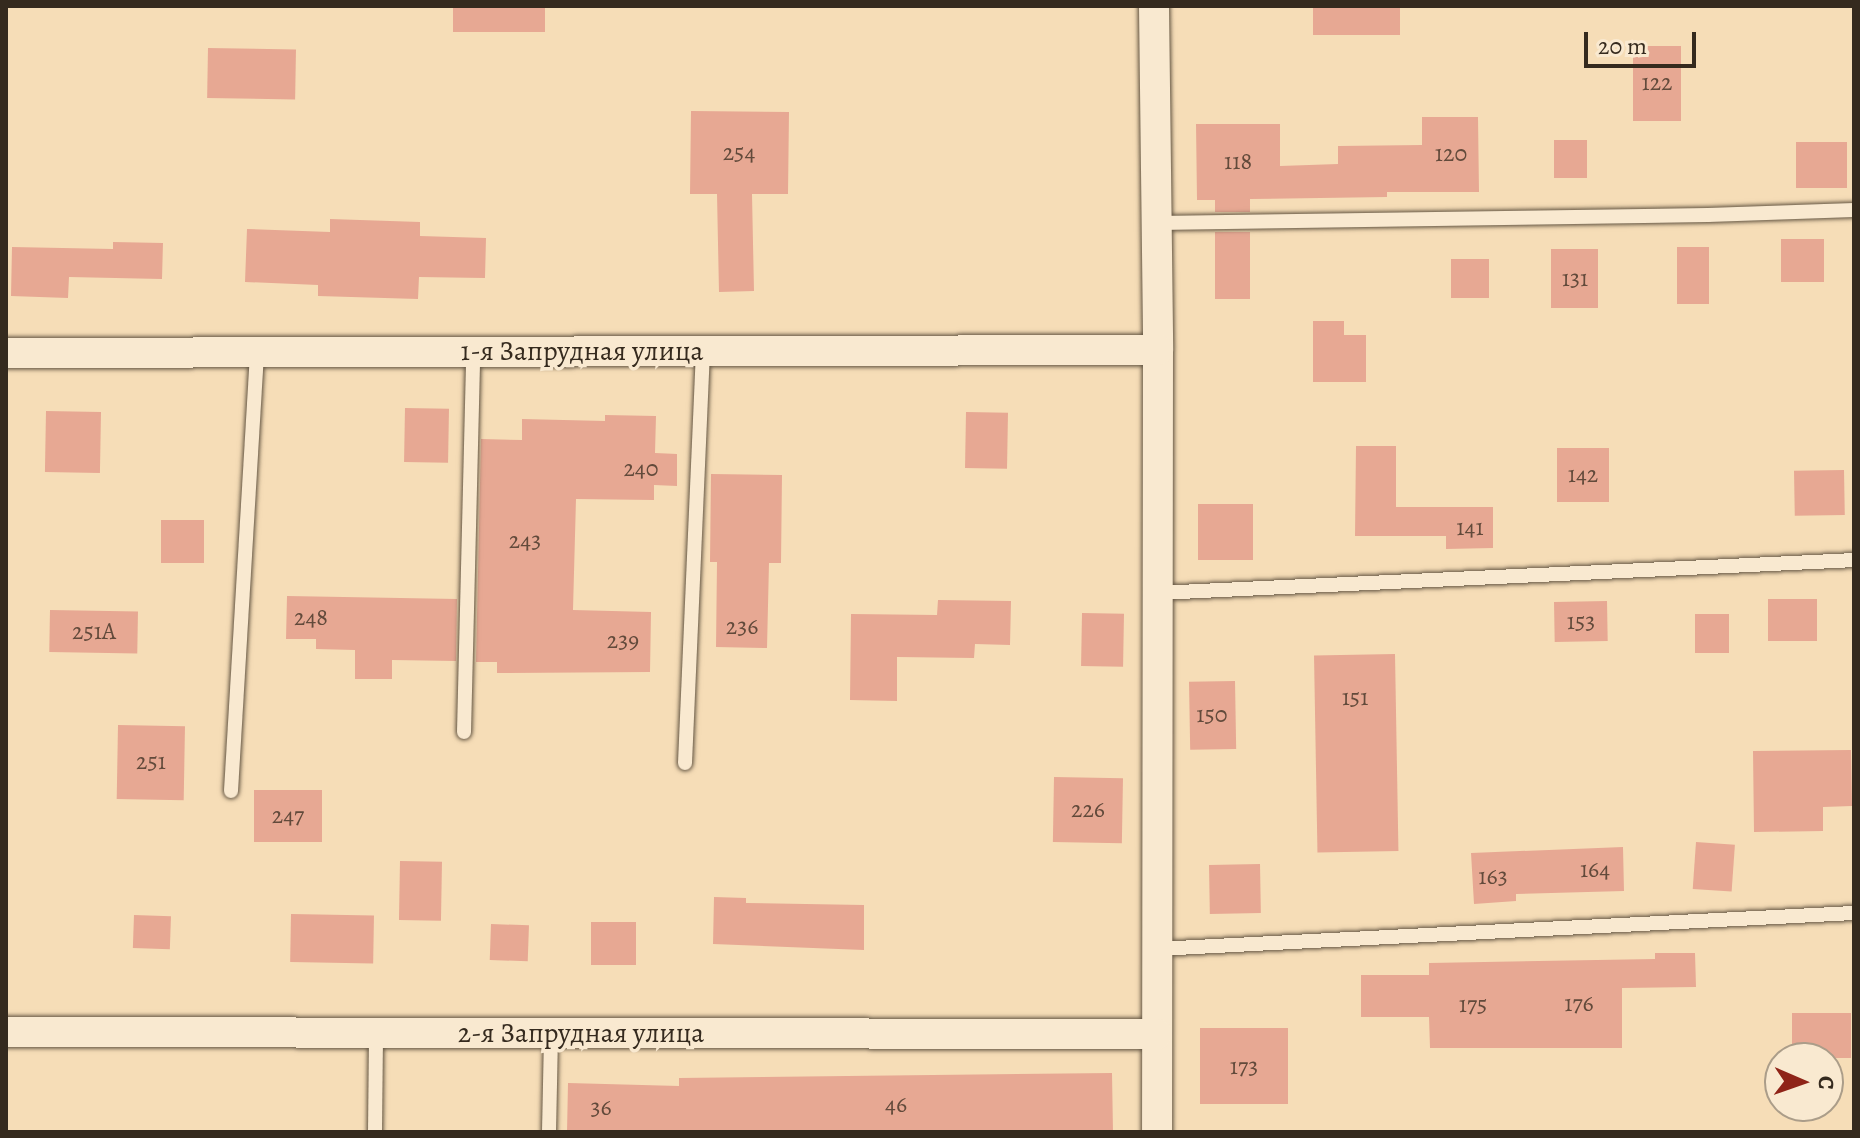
<!DOCTYPE html>
<html>
<head>
<meta charset="utf-8">
<style>
  body { margin:0 }
  #map { position:relative; width:1860px; height:1138px; overflow:hidden; background:#f6ddb7; font-family:Alegreya,serif }
  div>[style] { position:absolute }
  [style*='--x'] { left:calc(var(--x)*1px); top:calc(var(--y)*1px); width:calc(var(--w)*1px); rotate:calc(var(--a)*1deg) }
  .building>* { inset:0; background:#e7a893; transform-origin:0 0 }
  .roads { filter:drop-shadow(0 0 2px #655744) drop-shadow(0 0 2px #655744) }
  .service>* { height:14px; margin:-7px; padding:0 7px; transform-origin:7px; border-radius:7px; background:#f9e9d0 }
  .minor>* { height:30px; margin:-15px; padding:0 15px; transform-origin:15px; border-radius:15px; background:#f9e9d0 }
  span { translate:-50% -50%; white-space:nowrap; text-align:center; line-height:1.15; -webkit-text-stroke:7px #f9e9d0; paint-order:stroke }
  .number-label { font-size:24px; color:#624a3b }
  .number-label span { -webkit-text-stroke-width:0 }
  .street-label { font-size:28px; color:#352a1e }
  .frame { position:absolute; inset:0; border:8px solid #352a1e; pointer-events:none }
  .north { position:absolute; left:1764px; top:1042px; width:80px; height:80px; box-sizing:border-box; background:#f9e9d0; border:2px solid #ab9d89; border-radius:50%; rotate:92deg; font-size:22px; font-weight:700; line-height:32px; text-align:center; color:#352a1e }
  .north::after { content:''; display:block; margin:auto; width:28px; height:36px; background:#8f2418; clip-path:polygon(50% 0,100% 100%,50% 72%,0 100%) }
  .scale { position:absolute; left:1584px; top:32px; width:112px; height:36px; box-sizing:border-box; border:4px solid #352a1e; border-top:0; padding-left:10px; font-size:24px; line-height:28px; white-space:nowrap; color:#352a1e; -webkit-text-stroke:6px #f9e9d0; paint-order:stroke }
</style>
</head>
<body>
<div id="map">
  <div class="building">
    <i style="left:453px;top:6px;width:92px;height:26px"></i>
    <i style="left:1313px;top:6px;width:87px;height:29px"></i>
    <i style="left:1633px;top:46px;width:48px;height:75px"></i>
    <i style="left:208px;top:48px;width:88px;height:50px;rotate:1deg"></i>
    <i style="clip-path:polygon(691px 111px,789px 112px,788px 194px,752px 194px,754px 291px,719px 292px,717px 194px,690px 194px)"></i>
    <i style="clip-path:polygon(1422px 117px,1478px 117px,1479px 192px,1387px 192px,1387px 197px,1250px 199px,1250px 212px,1215px 212px,1215px 200px,1197px 200px,1196px 124px,1280px 124px,1280px 166px,1338px 164px,1338px 146px,1422px 145px)"></i>
    <i style="left:1554px;top:140px;width:33px;height:38px"></i>
    <i style="left:1796px;top:142px;width:51px;height:46px"></i>
    <i style="clip-path:polygon(330px 219px,420px 222px,420px 236px,486px 238px,485px 278px,419px 277px,418px 299px,318px 296px,318px 285px,245px 282px,247px 229px,330px 232px)"></i>
    <i style="left:1215px;top:232px;width:35px;height:67px"></i>
    <i style="left:1824px;top:239px;width:43px;height:43px;rotate:90deg"></i>
    <i style="clip-path:polygon(113px 242px,163px 243px,162px 279px,69px 277px,68px 298px,11px 296px,12px 247px,113px 249px)"></i>
    <i style="left:1677px;top:247px;width:32px;height:57px"></i>
    <i style="left:1551px;top:249px;width:47px;height:59px"></i>
    <i style="left:1451px;top:259px;width:38px;height:39px"></i>
    <i style="clip-path:polygon(1313px 321px,1344px 321px,1344px 335px,1366px 335px,1366px 382px,1313px 382px)"></i>
    <i style="left:405px;top:408px;width:44px;height:54px;rotate:1deg"></i>
    <i style="left:46px;top:411px;width:55px;height:61px;rotate:1deg"></i>
    <i style="left:966px;top:412px;width:42px;height:56px;rotate:1deg"></i>
    <i style="clip-path:polygon(605px 415px,656px 416px,655px 453px,677px 454px,677px 486px,654px 485px,654px 500px,576px 499px,573px 610px,651px 612px,650px 672px,497px 673px,497px 662px,476px 662px,481px 439px,522px 440px,522px 419px,605px 421px)"></i>
    <i style="clip-path:polygon(1356px 446px,1396px 446px,1396px 507px,1493px 507px,1493px 548px,1446px 549px,1446px 536px,1355px 536px)"></i>
    <i style="left:1557px;top:448px;width:52px;height:54px"></i>
    <i style="left:1844px;top:470px;width:45px;height:50px;rotate:89deg"></i>
    <i style="clip-path:polygon(711px 474px,782px 475px,781px 563px,769px 563px,767px 648px,716px 647px,717px 562px,710px 562px)"></i>
    <i style="left:1253px;top:504px;width:56px;height:55px;rotate:90deg"></i>
    <i style="left:161px;top:520px;width:43px;height:43px"></i>
    <i style="clip-path:polygon(287px 596px,457px 599px,456px 661px,392px 660px,392px 679px,355px 679px,355px 650px,316px 649px,316px 639px,286px 639px)"></i>
    <i style="left:1768px;top:599px;width:49px;height:42px"></i>
    <i style="clip-path:polygon(938px 600px,1011px 601px,1010px 645px,975px 644px,974px 658px,897px 657px,897px 701px,850px 700px,851px 614px,937px 615px)"></i>
    <i style="left:1607px;top:601px;width:40px;height:53px;rotate:89deg"></i>
    <i style="left:50px;top:610px;width:88px;height:42px;rotate:1deg"></i>
    <i style="left:1082px;top:613px;width:42px;height:53px;rotate:1deg"></i>
    <i style="left:1695px;top:614px;width:34px;height:39px"></i>
    <i style="left:1395px;top:654px;width:197px;height:81px;rotate:89deg"></i>
    <i style="left:1235px;top:681px;width:68px;height:46px;rotate:89deg"></i>
    <i style="left:118px;top:725px;width:67px;height:74px;rotate:1deg"></i>
    <i style="clip-path:polygon(1851px 750px,1852px 806px,1823px 807px,1823px 831px,1754px 832px,1753px 751px)"></i>
    <i style="left:1054px;top:777px;width:69px;height:65px;rotate:1deg"></i>
    <i style="left:254px;top:790px;width:68px;height:52px"></i>
    <i style="left:1696px;top:842px;width:39px;height:47px;rotate:4deg"></i>
    <i style="clip-path:polygon(1623px 847px,1624px 891px,1516px 894px,1516px 901px,1474px 904px,1471px 853px)"></i>
    <i style="left:400px;top:861px;width:42px;height:59px;rotate:1deg"></i>
    <i style="left:1260px;top:864px;width:49px;height:51px;rotate:89deg"></i>
    <i style="clip-path:polygon(714px 897px,746px 898px,746px 903px,864px 905px,864px 950px,713px 944px)"></i>
    <i style="left:291px;top:914px;width:83px;height:48px;rotate:1deg"></i>
    <i style="left:134px;top:915px;width:37px;height:33px;rotate:2deg"></i>
    <i style="left:591px;top:922px;width:45px;height:43px"></i>
    <i style="left:491px;top:924px;width:38px;height:36px;rotate:2deg"></i>
    <i style="clip-path:polygon(1655px 953px,1695px 953px,1696px 987px,1622px 988px,1622px 1048px,1430px 1048px,1429px 1017px,1361px 1017px,1361px 975px,1429px 975px,1429px 963px,1655px 959px)"></i>
    <i style="left:1792px;top:1013px;width:59px;height:45px"></i>
    <i style="left:1288px;top:1028px;width:76px;height:88px;rotate:90deg"></i>
    <i style="clip-path:polygon(1112px 1073px,1113px 1132px,567px 1132px,568px 1083px,679px 1086px,679px 1078px)"></i>
  </div>
  <div class="roads">
    <div class="service">
      <i style="--x:1157;--y:223;--w:551;--a:-0.83"></i>
      <i style="--x:1708;--y:215;--w:146;--a:-2"></i>
      <i style="--x:1158;--y:593;--w:697;--a:-2.71"></i>
      <i style="--x:464;--y:732;--w:381;--a:-88.6"></i>
      <i style="--x:685;--y:763;--w:412;--a:-87.5"></i>
      <i style="--x:231;--y:791;--w:440;--a:-86.6"></i>
      <i style="--x:1157;--y:949;--w:698;--a:-2.96"></i>
      <i style="--x:375;--y:1132;--w:99;--a:-89.4"></i>
      <i style="--x:549;--y:1132;--w:99;--a:-88.8"></i>
    </div>
    <div class="minor">
      <i style="--x:1154;--y:6;--w:344;--a:89.3"></i>
      <i style="--x:1158;--y:350;--w:782;--a:90.07"></i>
      <i style="--x:6;--y:353;--w:1152;--a:-0.15"></i>
      <i style="--x:6;--y:1032;--w:1151;--a:0.1"></i>
    </div>
  </div>
  <div class="number-label">
    <span style="left:1657px;top:83px">122</span>
    <span style="left:739px;top:153px">254</span>
    <span style="left:1451px;top:154px">120</span>
    <span style="left:1238px;top:162px">118</span>
    <span style="left:1575px;top:279px">131</span>
    <span style="left:641px;top:469px">240</span>
    <span style="left:1583px;top:475px">142</span>
    <span style="left:1470px;top:528px">141</span>
    <span style="left:525px;top:541px">243</span>
    <span style="left:311px;top:618px">248</span>
    <span style="left:1581px;top:622px">153</span>
    <span style="left:742px;top:627px">236</span>
    <span style="left:94px;top:632px">251А</span>
    <span style="left:623px;top:641px">239</span>
    <span style="left:1355px;top:698px">151</span>
    <span style="left:1212px;top:715px">150</span>
    <span style="left:151px;top:762px">251</span>
    <span style="left:1088px;top:810px">226</span>
    <span style="left:288px;top:816px">247</span>
    <span style="left:1595px;top:870px">164</span>
    <span style="left:1493px;top:877px">163</span>
    <span style="left:1579px;top:1004px">176</span>
    <span style="left:1473px;top:1005px">175</span>
    <span style="left:1244px;top:1067px">173</span>
    <span style="left:896px;top:1105px">46</span>
    <span style="left:601px;top:1108px">36</span>
  </div>
  <div class="street-label">
    <span style="left:582px;top:351px">1-я Запрудная улица</span>
    <span style="left:581px;top:1033px">2-я Запрудная улица</span>
  </div>
  <div class="frame"></div>
  <div class="north">С</div>
  <div class="scale">20 m</div>
</div>
</body>
</html>
